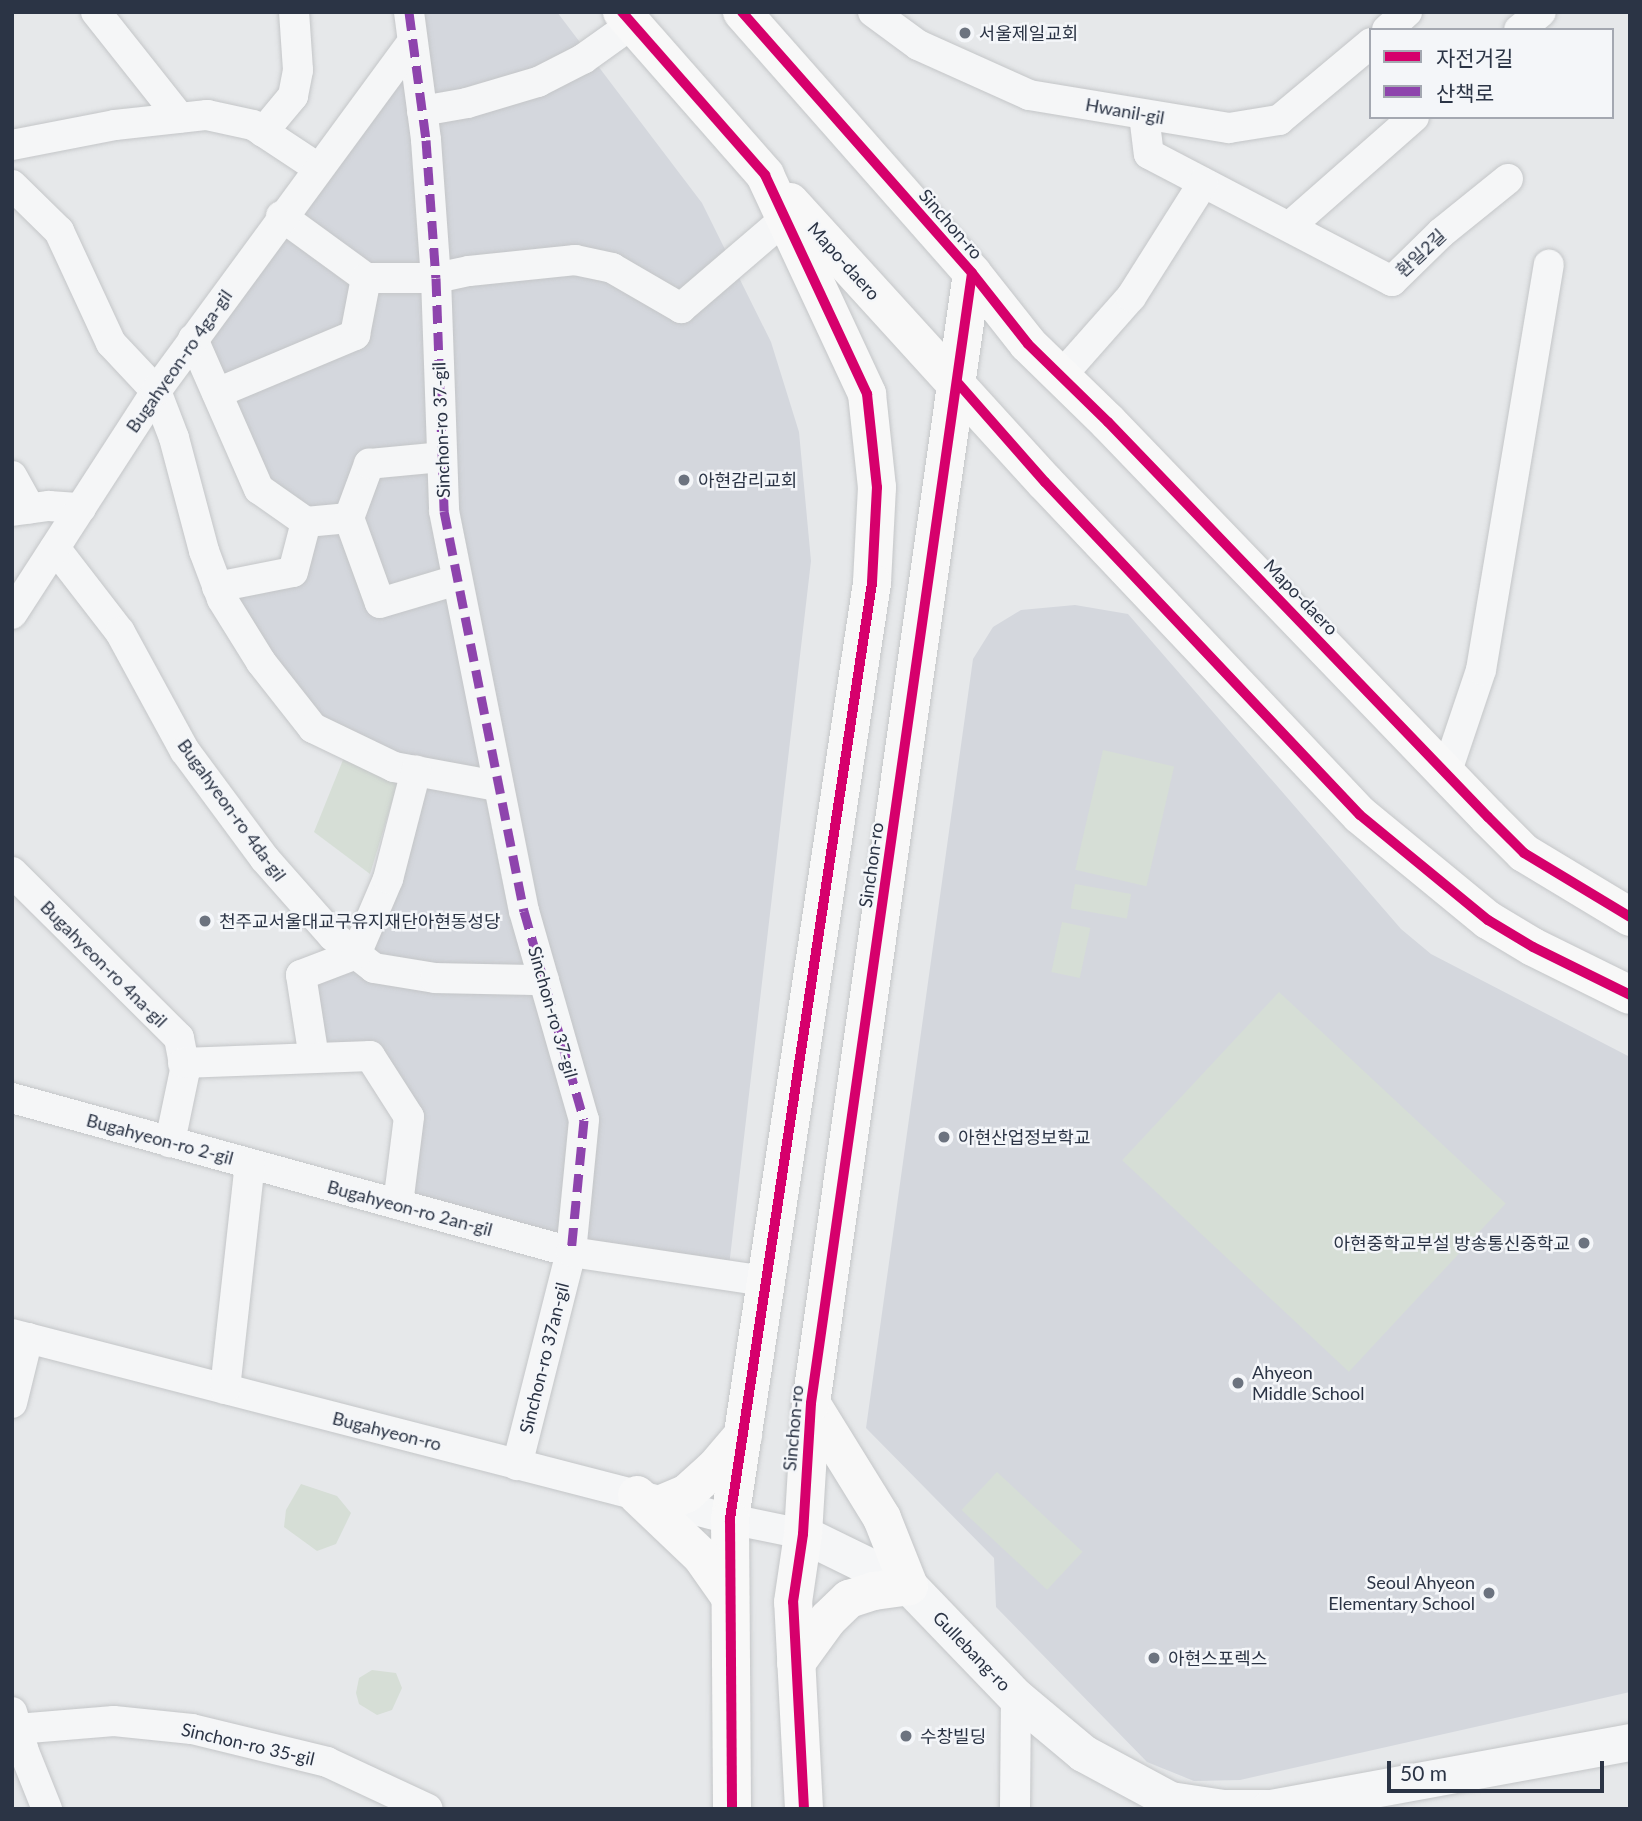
<!DOCTYPE html>
<html>
<head>
<meta charset="utf-8">
<style>
  body { margin:0 }
  #map { position:relative; width:1642px; height:1821px; overflow:hidden; background:#e6e8ea; font-family:Lato,"Noto Sans KR",sans-serif }
  div>[style] { position:absolute }
  [style*='--x'] { left:calc(var(--x)*1px); top:calc(var(--y)*1px); width:calc(var(--w)*1px); rotate:calc(var(--a)*1deg) }
  .built>* { inset:0; background:#d4d7dd }
  .green>* { inset:0; background:#d6ded6; transform-origin:0 0 }
  .roads { filter:drop-shadow(0 0 2px #c4c6c8) drop-shadow(0 0 2px #c4c6c8) }
  .minor>* { height:30px; margin:-15px; padding:0 15px; transform-origin:15px; border-radius:15px; background:#f5f6f7 }
  .tertiary>* { height:37px; margin:-18.5px; padding:0 18.5px; transform-origin:18.5px; border-radius:18.5px; background:#f5f6f7 }
  .primary>* { height:38px; margin:-19px; padding:0 19px; transform-origin:19px; border-radius:19px; background:#f8f8f8 }
  .quiet>* { height:9px; margin-top:-4.5px; transform-origin:0; background:repeating-linear-gradient(90deg,#8e44ad 0 18px,transparent 0 27px) }
  .cycleway>* { height:10px; margin:-5px; padding:0 5px; transform-origin:5px; border-radius:5px; background:#d6006c }
  .dots>* { width:19px; height:19px; translate:-50% -50%; box-sizing:border-box; border:4px solid #f4f6f9; border-radius:50% }
  span { translate:-50% -50%; white-space:nowrap; text-align:center; line-height:1.15; -webkit-text-stroke:5px #f4f6f9; paint-order:stroke }
  .poi-label { font-size:18px; color:#2b3445 }
  .left { translate:0 -50%; text-align:left }
  .right { translate:-100% -50%; text-align:right }
  .street-label { font-size:18px; color:#2b3445 }
  .frame { position:absolute; inset:0; border:14px solid #2b3445; pointer-events:none }
  .legend { position:absolute; left:1369px; top:28px; width:245px; height:91px; box-sizing:border-box; background:#f4f6f9; border:2px solid #a4a8b1; margin:0; padding:9px 12px; list-style:none; font-size:21px; color:#2b3445 }
  .legend li { display:flex; align-items:center; gap:14px; height:35px }
  .legend b { width:35px; border:2px solid #a4a8b1 }
  .scale { position:absolute; left:1387px; top:1761px; width:217px; height:32px; box-sizing:border-box; border:4px solid #2b3445; border-top:0; padding-left:9px; font-size:21px; line-height:24px; white-space:nowrap; color:#2b3445; -webkit-text-stroke:5px #f4f6f9; paint-order:stroke }
</style>
</head>
<body>
<div id="map">
  <div class="built">
    <i style="clip-path:polygon(409px 12px,557px 12px,702px 203px,771px 342px,799px 432px,811px 561px,728px 1275px,398px 1204px,408px 1116px,370px 1056px,314px 1058px,301px 975px,356px 954px,416px 772px,313px 728px,222px 599px,293px 572px,306px 522px,259px 489px,193px 339px,411px 42px)"></i>
    <i style="clip-path:polygon(1075px 605px,1128px 614px,1401px 929px,1431px 954px,1630px 1057px,1630px 1692px,1240px 1780px,1194px 1781px,1147px 1762px,996px 1607px,994px 1558px,866px 1428px,973px 659px,993px 627px,1021px 610px)"></i>
  </div>
  <div class="green">
    <i style="clip-path:polygon(349px 745px,402px 769px,370px 874px,314px 832px)"></i>
    <i style="left:1103px;top:750px;width:73px;height:123px;rotate:13deg"></i>
    <i style="left:1075px;top:884px;width:57px;height:25px;rotate:10deg"></i>
    <i style="left:1062px;top:922px;width:29px;height:51px;rotate:12deg"></i>
    <i style="left:1279px;top:992px;width:310px;height:230px;rotate:43deg"></i>
    <i style="left:997px;top:1472px;width:117px;height:52px;rotate:43deg"></i>
    <i style="clip-path:polygon(301px 1484px,337px 1496px,351px 1513px,336px 1544px,317px 1551px,284px 1527px,286px 1510px)"></i>
    <i style="clip-path:polygon(372px 1670px,396px 1673px,402px 1688px,392px 1710px,377px 1715px,359px 1704px,356px 1693px,359px 1678px)"></i>
  </div>
  <div class="roads">
    <div class="minor">
      <i style="--x:96;--y:12;--w:135;--a:51.6"></i>
      <i style="--x:409;--y:12;--w:129;--a:82.4"></i>
      <i style="--x:426;--y:140;--w:138;--a:85.9"></i>
      <i style="--x:436;--y:278;--w:233;--a:88"></i>
      <i style="--x:444;--y:511;--w:408;--a:78.7"></i>
      <i style="--x:524;--y:911;--w:217;--a:74"></i>
      <i style="--x:584;--y:1120;--w:133;--a:95.6"></i>
      <i style="--x:571;--y:1252;--w:220;--a:104.2"></i>
      <i style="--x:873;--y:12;--w:56;--a:36.3"></i>
      <i style="--x:918;--y:45;--w:122;--a:24.2"></i>
      <i style="--x:1029;--y:95;--w:203;--a:9.4"></i>
      <i style="--x:1229;--y:128;--w:51;--a:-9.1"></i>
      <i style="--x:1279;--y:120;--w:120;--a:-39.9"></i>
      <i style="--x:1387;--y:30;--w:27;--a:-42"></i>
      <i style="--x:1519;--y:30;--w:28;--a:-39"></i>
      <i style="--x:422;--y:111;--w:46;--a:-10.1"></i>
      <i style="--x:467;--y:103;--w:74;--a:-16.5"></i>
      <i style="--x:538;--y:82;--w:51;--a:-27.1"></i>
      <i style="--x:583;--y:59;--w:60;--a:-35.5"></i>
      <i style="--x:1144;--y:115;--w:39;--a:83"></i>
      <i style="--x:1149;--y:154;--w:274;--a:27.6"></i>
      <i style="--x:1392;--y:281;--w:69;--a:-44.4"></i>
      <i style="--x:1441;--y:233;--w:86;--a:-38.9"></i>
      <i style="--x:263;--y:132;--w:47;--a:-50.2"></i>
      <i style="--x:293;--y:96;--w:26;--a:-79"></i>
      <i style="--x:298;--y:70;--w:58;--a:-93.9"></i>
      <i style="--x:12;--y:145;--w:105;--a:-11"></i>
      <i style="--x:115;--y:125;--w:93;--a:-6.2"></i>
      <i style="--x:207;--y:115;--w:47;--a:12.3"></i>
      <i style="--x:253;--y:125;--w:78;--a:33.5"></i>
      <i style="--x:12;--y:185;--w:66;--a:44.4"></i>
      <i style="--x:59;--y:231;--w:123;--a:65.1"></i>
      <i style="--x:111;--y:343;--w:66;--a:46.8"></i>
      <i style="--x:156;--y:391;--w:50;--a:69"></i>
      <i style="--x:174;--y:438;--w:117;--a:75.1"></i>
      <i style="--x:204;--y:551;--w:51;--a:69.4"></i>
      <i style="--x:222;--y:599;--w:74;--a:58.2"></i>
      <i style="--x:261;--y:662;--w:84;--a:51.8"></i>
      <i style="--x:313;--y:728;--w:90;--a:25.7"></i>
      <i style="--x:394;--y:767;--w:106;--a:10.4"></i>
      <i style="--x:281;--y:216;--w:105;--a:36.1"></i>
      <i style="--x:1290;--y:226;--w:165;--a:-41.3"></i>
      <i style="--x:193;--y:339;--w:164;--a:66.3"></i>
      <i style="--x:259;--y:489;--w:57;--a:35.1"></i>
      <i style="--x:306;--y:522;--w:43;--a:-5.3"></i>
      <i style="--x:349;--y:518;--w:90;--a:70"></i>
      <i style="--x:380;--y:603;--w:80;--a:-16.6"></i>
      <i style="--x:1061;--y:376;--w:106;--a:-48.5"></i>
      <i style="--x:1131;--y:297;--w:135;--a:-57.7"></i>
      <i style="--x:217;--y:393;--w:150;--a:-22.8"></i>
      <i style="--x:355;--y:335;--w:58;--a:-79.1"></i>
      <i style="--x:366;--y:278;--w:70;--a:0"></i>
      <i style="--x:436;--y:278;--w:34;--a:-12"></i>
      <i style="--x:469;--y:271;--w:107;--a:-5.9"></i>
      <i style="--x:575;--y:260;--w:38;--a:12"></i>
      <i style="--x:612;--y:268;--w:80;--a:30.1"></i>
      <i style="--x:681;--y:308;--w:138;--a:-40.6"></i>
      <i style="--x:12;--y:476;--w:37;--a:61"></i>
      <i style="--x:12;--y:511;--w:37;--a:-8"></i>
      <i style="--x:49;--y:506;--w:32;--a:4"></i>
      <i style="--x:349;--y:518;--w:58;--a:-69.7"></i>
      <i style="--x:369;--y:464;--w:73;--a:-5.5"></i>
      <i style="--x:55;--y:548;--w:106;--a:52.3"></i>
      <i style="--x:120;--y:632;--w:136;--a:61.4"></i>
      <i style="--x:185;--y:751;--w:134;--a:53.5"></i>
      <i style="--x:265;--y:859;--w:103;--a:48.6"></i>
      <i style="--x:333;--y:936;--w:52;--a:38"></i>
      <i style="--x:374;--y:968;--w:62;--a:9.3"></i>
      <i style="--x:435;--y:978;--w:109;--a:1.1"></i>
      <i style="--x:217;--y:587;--w:77;--a:-11.2"></i>
      <i style="--x:293;--y:572;--w:52;--a:-75.4"></i>
      <i style="--x:12;--y:614;--w:265;--a:-57.1"></i>
      <i style="--x:156;--y:391;--w:433;--a:-53.7"></i>
      <i style="--x:1446;--y:774;--w:110;--a:-71.4"></i>
      <i style="--x:1481;--y:670;--w:411;--a:-80.5"></i>
      <i style="--x:12;--y:872;--w:235;--a:44.8"></i>
      <i style="--x:179;--y:1038;--w:33;--a:79"></i>
      <i style="--x:185;--y:1070;--w:74;--a:101.8"></i>
      <i style="--x:314;--y:1058;--w:84;--a:-98.9"></i>
      <i style="--x:301;--y:975;--w:59;--a:-20.9"></i>
      <i style="--x:356;--y:954;--w:82;--a:-66.9"></i>
      <i style="--x:388;--y:879;--w:112;--a:-75.5"></i>
      <i style="--x:183;--y:1063;--w:187;--a:-2.1"></i>
      <i style="--x:370;--y:1056;--w:72;--a:57.4"></i>
      <i style="--x:409;--y:1117;--w:88;--a:97.2"></i>
      <i style="--x:12;--y:1098;--w:580;--a:15.4"></i>
      <i style="--x:571;--y:1252;--w:197;--a:8.5"></i>
      <i style="--x:12;--y:1334;--w:741;--a:14.45"></i>
      <i style="--x:730;--y:1519;--w:75;--a:11.6"></i>
      <i style="--x:225;--y:1389;--w:226;--a:-83.7"></i>
      <i style="--x:12;--y:1403;--w:67;--a:-76.2"></i>
      <i style="--x:12;--y:1712;--w:39;--a:73"></i>
      <i style="--x:23;--y:1749;--w:65;--a:68.2"></i>
      <i style="--x:17;--y:1729;--w:97;--a:-4.7"></i>
      <i style="--x:114;--y:1721;--w:78;--a:5.9"></i>
      <i style="--x:192;--y:1729;--w:139;--a:13.7"></i>
      <i style="--x:327;--y:1762;--w:111;--a:25"></i>
      <i style="--x:1015;--y:1809;--w:112;--a:-89.5"></i>
    </div>
    <div class="tertiary">
      <i style="--x:803;--y:1534;--w:118;--a:26.1"></i>
      <i style="--x:909;--y:1586;--w:154;--a:46.1"></i>
      <i style="--x:1016;--y:1697;--w:87;--a:39.9"></i>
      <i style="--x:1083;--y:1753;--w:99;--a:28.4"></i>
      <i style="--x:1170;--y:1800;--w:54;--a:8.6"></i>
      <i style="--x:1223;--y:1808;--w:47;--a:0"></i>
      <i style="--x:1270;--y:1808;--w:366;--a:-10.4"></i>
    </div>
    <div class="primary">
      <i style="--x:622;--y:12;--w:217;--a:48.7"></i>
      <i style="--x:765;--y:175;--w:242;--a:65"></i>
      <i style="--x:867;--y:394;--w:94;--a:83.9"></i>
      <i style="--x:877;--y:487;--w:96;--a:93"></i>
      <i style="--x:872;--y:583;--w:947;--a:98.63"></i>
      <i style="--x:730;--y:1519;--w:290;--a:89.6"></i>
      <i style="--x:742;--y:12;--w:348;--a:48.6"></i>
      <i style="--x:972;--y:273;--w:90;--a:51.7"></i>
      <i style="--x:1028;--y:344;--w:112;--a:44.3"></i>
      <i style="--x:1108;--y:422;--w:548;--a:46.11"></i>
      <i style="--x:1488;--y:817;--w:51;--a:45"></i>
      <i style="--x:1524;--y:853;--w:124;--a:31.1"></i>
      <i style="--x:790;--y:202;--w:379;--a:47.7"></i>
      <i style="--x:1045;--y:482;--w:458;--a:46.6"></i>
      <i style="--x:1360;--y:815;--w:166;--a:39.4"></i>
      <i style="--x:1488;--y:920;--w:52;--a:31"></i>
      <i style="--x:1533;--y:947;--w:108;--a:26.3"></i>
      <i style="--x:637;--y:1495;--w:90;--a:43.6"></i>
      <i style="--x:702;--y:1557;--w:49;--a:55"></i>
      <i style="--x:664;--y:1503;--w:25;--a:-23"></i>
      <i style="--x:687;--y:1493;--w:36;--a:-42"></i>
      <i style="--x:714;--y:1469;--w:45;--a:-49.5"></i>
      <i style="--x:796;--y:1663;--w:54;--a:-54"></i>
      <i style="--x:828;--y:1619;--w:29;--a:-44"></i>
      <i style="--x:849;--y:1599;--w:26;--a:-18"></i>
      <i style="--x:874;--y:1591;--w:35;--a:-8"></i>
      <i style="--x:909;--y:1586;--w:73;--a:-111.7"></i>
      <i style="--x:882;--y:1518;--w:135;--a:-121.7"></i>
      <i style="--x:804;--y:1809;--w:207;--a:-93"></i>
      <i style="--x:793;--y:1602;--w:69;--a:-81.6"></i>
      <i style="--x:803;--y:1534;--w:131;--a:-86.5"></i>
      <i style="--x:811;--y:1403;--w:1141;--a:-81.89"></i>
    </div>
  </div>
  <div class="quiet">
    <i style="--x:409;--y:12;--w:129;--a:82.4"></i>
    <i style="--x:426;--y:140;--w:138;--a:85.9"></i>
    <i style="--x:436;--y:278;--w:233;--a:88"></i>
    <i style="--x:444;--y:511;--w:408;--a:78.7"></i>
    <i style="--x:524;--y:911;--w:217;--a:74"></i>
    <i style="--x:584;--y:1120;--w:133;--a:95.6"></i>
  </div>
  <div class="cycleway">
    <i style="--x:622;--y:12;--w:217;--a:48.7"></i>
    <i style="--x:765;--y:175;--w:242;--a:65"></i>
    <i style="--x:867;--y:394;--w:94;--a:83.9"></i>
    <i style="--x:877;--y:487;--w:96;--a:93"></i>
    <i style="--x:872;--y:583;--w:947;--a:98.63"></i>
    <i style="--x:730;--y:1519;--w:290;--a:89.6"></i>
    <i style="--x:742;--y:12;--w:348;--a:48.6"></i>
    <i style="--x:972;--y:273;--w:90;--a:51.7"></i>
    <i style="--x:1028;--y:344;--w:112;--a:44.3"></i>
    <i style="--x:1108;--y:422;--w:548;--a:46.11"></i>
    <i style="--x:1488;--y:817;--w:51;--a:45"></i>
    <i style="--x:1524;--y:853;--w:124;--a:31.1"></i>
    <i style="--x:957;--y:382;--w:133;--a:48.7"></i>
    <i style="--x:1045;--y:482;--w:458;--a:46.6"></i>
    <i style="--x:1360;--y:815;--w:166;--a:39.4"></i>
    <i style="--x:1488;--y:920;--w:52;--a:31"></i>
    <i style="--x:1533;--y:947;--w:108;--a:26.3"></i>
    <i style="--x:804;--y:1809;--w:207;--a:-93"></i>
    <i style="--x:793;--y:1602;--w:69;--a:-81.6"></i>
    <i style="--x:803;--y:1534;--w:131;--a:-86.5"></i>
    <i style="--x:811;--y:1403;--w:1141;--a:-81.89"></i>
  </div>
  <div class="dots">
    <i style="left:965px;top:33px;background:#6c737f"></i>
    <i style="left:684px;top:480px;background:#6c737f"></i>
    <i style="left:205px;top:921px;background:#6c737f"></i>
    <i style="left:944px;top:1137px;background:#6c737f"></i>
    <i style="left:1584px;top:1243px;background:#6c737f"></i>
    <i style="left:1238px;top:1383px;background:#6c737f"></i>
    <i style="left:1489px;top:1593px;background:#6c737f"></i>
    <i style="left:1154px;top:1658px;background:#6c737f"></i>
    <i style="left:906px;top:1736px;background:#6c737f"></i>
  </div>
  <div class="poi-label">
    <span class="left" style="left:979px;top:33px">서울제일교회</span>
    <span class="left" style="left:698px;top:480px">아현감리교회</span>
    <span class="left" style="left:219px;top:921px">천주교서울대교구유지재단아현동성당</span>
    <span class="left" style="left:958px;top:1137px">아현산업정보학교</span>
    <span class="right" style="left:1570px;top:1243px">아현중학교부설 방송통신중학교</span>
    <span class="left" style="left:1252px;top:1383px">Ahyeon<br>Middle School</span>
    <span class="right" style="left:1475px;top:1593px">Seoul Ahyeon<br>Elementary School</span>
    <span class="left" style="left:1168px;top:1658px">아현스포렉스</span>
    <span class="left" style="left:920px;top:1736px">수창빌딩</span>
  </div>
  <div class="street-label">
    <span style="left:1125px;top:111px;rotate:10deg">Hwanil-gil</span>
    <span style="left:951px;top:224px;rotate:49deg">Sinchon-ro</span>
    <span style="left:1421px;top:253px;rotate:-43deg">환일2길</span>
    <span style="left:844px;top:261px;rotate:48deg">Mapo-daero</span>
    <span style="left:179px;top:361px;rotate:-55deg">Bugahyeon-ro 4ga-gil</span>
    <span style="left:441px;top:430px;rotate:-92deg">Sinchon-ro 37-gil</span>
    <span style="left:1301px;top:597px;rotate:46deg">Mapo-daero</span>
    <span style="left:232px;top:810px;rotate:54deg">Bugahyeon-ro 4da-gil</span>
    <span style="left:871px;top:865px;rotate:-82deg">Sinchon-ro</span>
    <span style="left:104px;top:964px;rotate:45deg">Bugahyeon-ro 4na-gil</span>
    <span style="left:553px;top:1012px;rotate:74deg">Sinchon-ro 37-gil</span>
    <span style="left:160px;top:1139px;rotate:15deg">Bugahyeon-ro 2-gil</span>
    <span style="left:410px;top:1208px;rotate:15deg">Bugahyeon-ro 2an-gil</span>
    <span style="left:544px;top:1358px;rotate:-76deg">Sinchon-ro 37an-gil</span>
    <span style="left:793px;top:1428px;rotate:-85deg">Sinchon-ro</span>
    <span style="left:387px;top:1431px;rotate:14deg">Bugahyeon-ro</span>
    <span style="left:972px;top:1651px;rotate:46deg">Gullebang-ro</span>
    <span style="left:248px;top:1744px;rotate:13deg">Sinchon-ro 35-gil</span>
  </div>
  <div class="frame"></div>
  <ul class="legend">
  <li><b style="height:9px;background:#d6006c"></b>자전거길</li>
  <li><b style="height:9px;background:#8e44ad"></b>산책로</li>
  </ul>
  <div class="scale">50 m</div>
</div>
</body>
</html>
